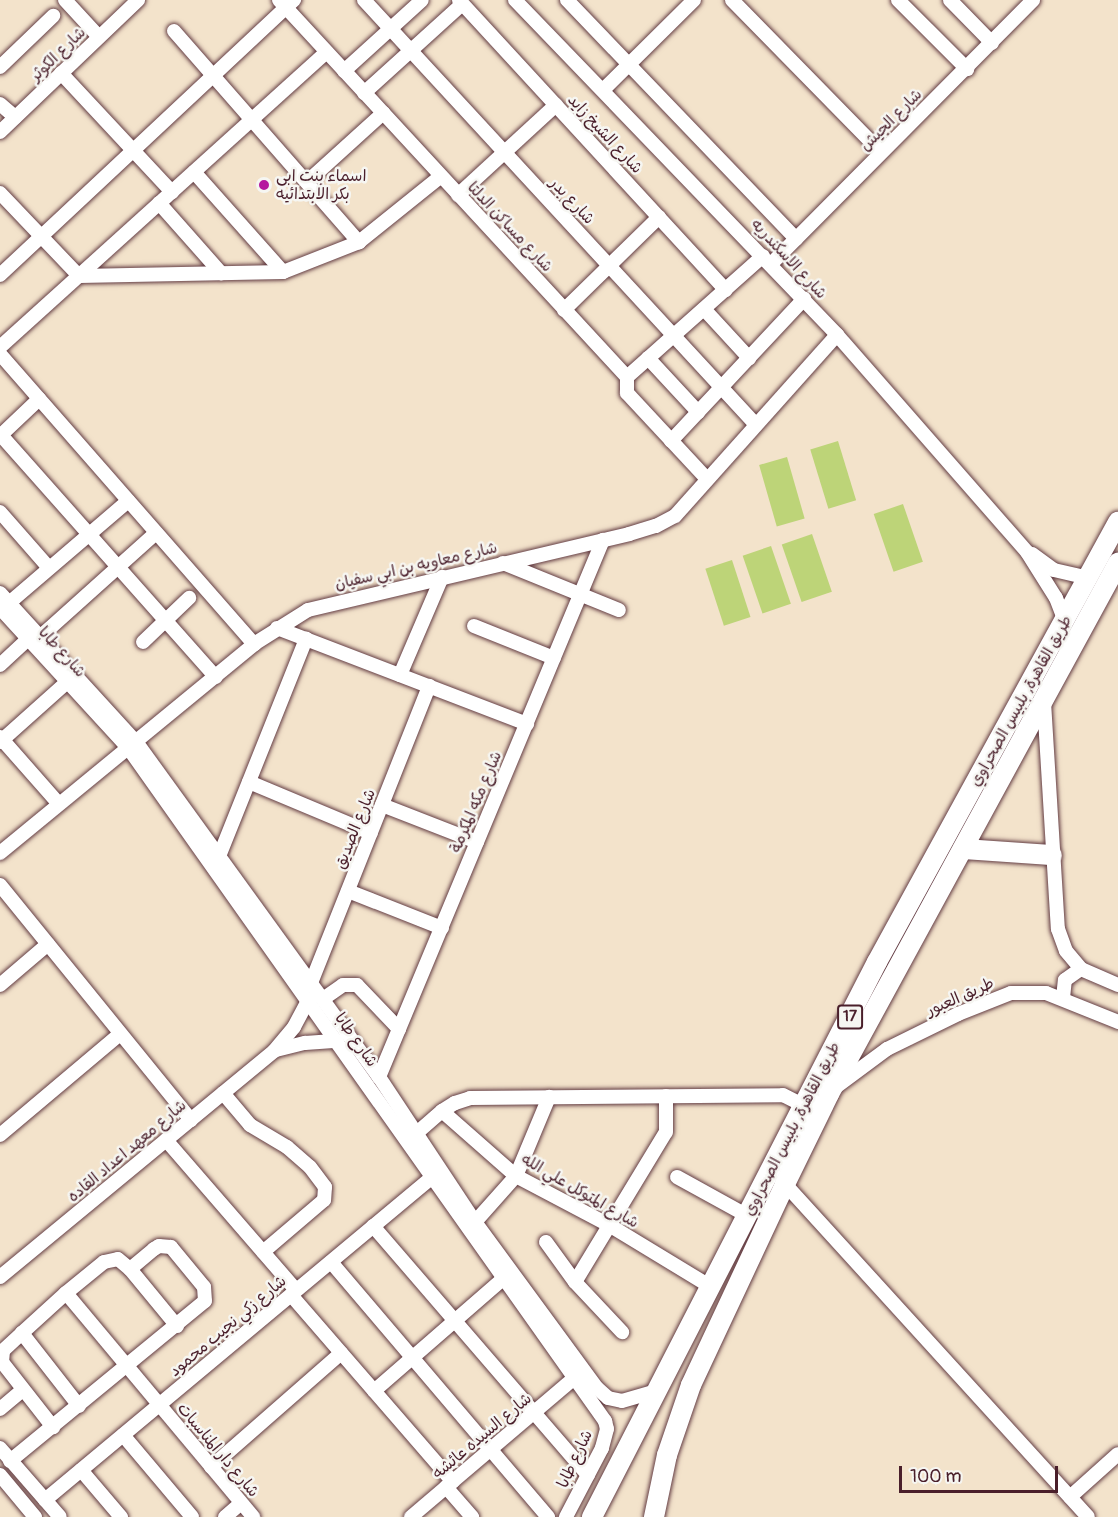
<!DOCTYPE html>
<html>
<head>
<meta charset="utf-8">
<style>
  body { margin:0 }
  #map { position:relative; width:1118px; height:1517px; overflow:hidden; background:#f3e3cb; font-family:Pangolin,"Playpen Sans Arabic",sans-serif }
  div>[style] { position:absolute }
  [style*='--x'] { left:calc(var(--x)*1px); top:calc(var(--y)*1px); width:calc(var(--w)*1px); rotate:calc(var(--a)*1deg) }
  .green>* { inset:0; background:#bdd478; transform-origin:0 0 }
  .roads { filter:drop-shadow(0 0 2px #633c43) drop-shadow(0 0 2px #633c43) }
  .minor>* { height:14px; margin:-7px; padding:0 7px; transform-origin:7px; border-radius:7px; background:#fff }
  .highway>* { height:20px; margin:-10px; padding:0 10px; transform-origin:10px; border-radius:10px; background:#fff }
  .dots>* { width:16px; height:16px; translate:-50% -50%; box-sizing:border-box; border:3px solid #f6f6f2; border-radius:50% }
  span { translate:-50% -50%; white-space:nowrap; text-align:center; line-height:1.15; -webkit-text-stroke:5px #f6f6f2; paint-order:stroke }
  .shield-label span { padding:2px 4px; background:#f6f6f2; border:2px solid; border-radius:4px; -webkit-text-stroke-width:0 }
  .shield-label { font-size:15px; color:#4a1f2b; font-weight:700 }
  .street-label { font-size:16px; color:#4a1f2b }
  .poi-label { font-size:16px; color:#4a1f2b }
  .left { translate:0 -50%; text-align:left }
  .scale { position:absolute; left:899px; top:1466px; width:159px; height:27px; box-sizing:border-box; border:3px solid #4a1f2b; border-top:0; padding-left:8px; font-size:18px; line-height:21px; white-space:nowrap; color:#4a1f2b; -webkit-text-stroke:4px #f6f6f2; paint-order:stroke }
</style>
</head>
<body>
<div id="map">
  <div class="green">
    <i style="left:838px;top:441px;width:62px;height:29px;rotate:73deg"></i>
    <i style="left:787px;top:457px;width:64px;height:29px;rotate:74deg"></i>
    <i style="left:903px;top:504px;width:61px;height:31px;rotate:71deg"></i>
    <i style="left:812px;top:534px;width:61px;height:32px;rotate:71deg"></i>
    <i style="left:771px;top:546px;width:61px;height:30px;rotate:71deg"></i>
    <i style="left:732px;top:560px;width:60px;height:28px;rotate:72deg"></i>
  </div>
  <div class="roads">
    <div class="minor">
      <i style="--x:65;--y:0;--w:50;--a:47.4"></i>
      <i style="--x:279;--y:0;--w:513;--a:47.29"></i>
      <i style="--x:627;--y:377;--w:16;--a:90"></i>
      <i style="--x:627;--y:393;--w:117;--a:47.1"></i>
      <i style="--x:364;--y:0;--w:578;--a:47.31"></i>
      <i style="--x:459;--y:0;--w:394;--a:47.4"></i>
      <i style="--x:515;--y:0;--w:465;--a:46.1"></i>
      <i style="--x:837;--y:335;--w:288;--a:48.8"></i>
      <i style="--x:1027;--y:552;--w:54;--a:57.8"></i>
      <i style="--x:1056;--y:598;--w:25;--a:69"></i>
      <i style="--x:567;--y:0;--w:331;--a:46.2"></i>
      <i style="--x:732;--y:0;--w:213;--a:45.6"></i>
      <i style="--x:898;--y:0;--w:98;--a:45"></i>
      <i style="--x:950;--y:0;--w:60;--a:45.7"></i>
      <i style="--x:174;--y:31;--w:281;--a:48.8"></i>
      <i style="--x:0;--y:67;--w:74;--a:-43.9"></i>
      <i style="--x:344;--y:71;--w:105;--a:-42.3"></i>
      <i style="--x:61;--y:73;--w:163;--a:47"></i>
      <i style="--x:603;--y:90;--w:128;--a:-44.7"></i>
      <i style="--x:364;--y:93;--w:132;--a:-42.2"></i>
      <i style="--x:0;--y:104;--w:20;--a:41"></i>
      <i style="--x:0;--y:132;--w:191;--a:-43.7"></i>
      <i style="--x:194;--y:172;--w:134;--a:48.3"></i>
      <i style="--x:307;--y:182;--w:103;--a:-42.2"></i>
      <i style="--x:0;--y:193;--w:115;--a:46.4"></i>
      <i style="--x:79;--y:276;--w:204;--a:-1.1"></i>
      <i style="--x:283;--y:272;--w:82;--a:-21.5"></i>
      <i style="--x:359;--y:242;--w:105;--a:-38.8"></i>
      <i style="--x:458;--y:195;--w:133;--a:-42.6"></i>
      <i style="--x:159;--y:203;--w:94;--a:48.5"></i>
      <i style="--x:771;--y:264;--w:372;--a:-45.2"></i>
      <i style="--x:0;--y:275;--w:403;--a:-43.1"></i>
      <i style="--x:704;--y:309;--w:67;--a:47.4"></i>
      <i style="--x:564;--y:310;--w:133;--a:-44.4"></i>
      <i style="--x:0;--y:347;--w:440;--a:-42.1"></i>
      <i style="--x:0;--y:354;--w:386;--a:48.8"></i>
      <i style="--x:648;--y:358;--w:74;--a:47.2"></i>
      <i style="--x:627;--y:377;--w:182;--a:-41.7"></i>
      <i style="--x:0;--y:434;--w:325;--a:48.4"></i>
      <i style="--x:0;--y:436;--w:54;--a:-43.5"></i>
      <i style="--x:671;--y:441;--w:195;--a:-46.9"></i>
      <i style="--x:0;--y:512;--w:74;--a:48.8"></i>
      <i style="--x:1032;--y:554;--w:27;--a:36"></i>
      <i style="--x:1054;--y:570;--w:35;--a:13"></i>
      <i style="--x:503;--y:563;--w:125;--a:22.1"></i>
      <i style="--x:0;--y:593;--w:203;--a:47.6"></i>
      <i style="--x:137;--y:743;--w:412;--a:54.1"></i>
      <i style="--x:379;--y:1077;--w:174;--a:56.5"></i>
      <i style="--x:475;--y:1222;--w:206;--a:53.7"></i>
      <i style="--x:597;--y:1388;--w:15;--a:42"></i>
      <i style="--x:608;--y:1398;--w:14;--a:12"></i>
      <i style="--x:622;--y:1401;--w:35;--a:-16"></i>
      <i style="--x:9;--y:603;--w:157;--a:-40.6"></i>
      <i style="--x:0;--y:608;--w:191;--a:47.5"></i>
      <i style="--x:129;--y:749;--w:824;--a:54.69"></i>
      <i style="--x:605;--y:1421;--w:8;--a:76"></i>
      <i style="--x:607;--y:1429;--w:20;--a:105"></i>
      <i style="--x:602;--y:1448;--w:78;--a:117.6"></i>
      <i style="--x:474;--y:626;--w:86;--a:21.8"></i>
      <i style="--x:277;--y:628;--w:268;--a:21"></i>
      <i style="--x:40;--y:637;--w:156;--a:-41.9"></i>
      <i style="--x:143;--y:642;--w:64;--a:-43.7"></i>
      <i style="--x:0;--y:665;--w:38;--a:-43"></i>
      <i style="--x:400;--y:675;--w:107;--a:-66.8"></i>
      <i style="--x:1044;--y:702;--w:227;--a:86.5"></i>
      <i style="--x:1058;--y:929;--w:23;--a:70"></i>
      <i style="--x:1066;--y:951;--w:23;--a:50"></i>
      <i style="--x:1081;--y:969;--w:40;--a:23.4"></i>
      <i style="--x:0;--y:737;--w:89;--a:48.6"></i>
      <i style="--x:0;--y:742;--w:90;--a:-41.8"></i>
      <i style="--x:249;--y:782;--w:132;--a:22.7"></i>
      <i style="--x:382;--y:805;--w:102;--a:21.3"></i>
      <i style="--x:0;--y:853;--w:329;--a:-39.4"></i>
      <i style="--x:254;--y:644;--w:64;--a:-32.2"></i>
      <i style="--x:308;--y:610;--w:330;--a:-13.3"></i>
      <i style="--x:629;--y:534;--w:28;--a:-17"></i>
      <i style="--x:656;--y:526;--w:21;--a:-28"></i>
      <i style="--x:675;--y:516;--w:243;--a:-48.2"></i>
      <i style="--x:220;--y:854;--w:232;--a:-68.2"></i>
      <i style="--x:0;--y:885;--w:303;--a:50.9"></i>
      <i style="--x:348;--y:891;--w:101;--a:21.5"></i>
      <i style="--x:311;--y:983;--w:320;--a:-68.3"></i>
      <i style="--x:0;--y:985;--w:63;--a:-40.5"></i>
      <i style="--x:1063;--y:998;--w:18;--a:-84"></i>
      <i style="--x:1065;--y:980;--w:19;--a:-35"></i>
      <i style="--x:323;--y:999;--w:24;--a:-35"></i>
      <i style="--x:343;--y:985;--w:14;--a:0"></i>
      <i style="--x:357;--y:985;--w:61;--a:46.3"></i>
      <i style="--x:276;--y:1050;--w:30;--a:-14"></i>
      <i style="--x:305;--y:1043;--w:32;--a:-4"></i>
      <i style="--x:379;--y:1077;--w:582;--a:-67.36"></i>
      <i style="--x:837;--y:1086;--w:62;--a:-36.5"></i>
      <i style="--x:887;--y:1049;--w:79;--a:-26.2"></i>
      <i style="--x:958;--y:1014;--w:57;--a:-21.6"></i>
      <i style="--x:1011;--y:993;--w:35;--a:0"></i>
      <i style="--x:1046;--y:993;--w:78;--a:21.9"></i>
      <i style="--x:223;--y:1093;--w:42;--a:49.8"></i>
      <i style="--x:250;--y:1125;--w:43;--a:30.7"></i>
      <i style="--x:287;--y:1147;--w:30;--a:41"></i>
      <i style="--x:310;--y:1167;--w:25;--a:53"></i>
      <i style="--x:325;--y:1187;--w:13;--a:94"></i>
      <i style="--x:324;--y:1200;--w:80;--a:139.6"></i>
      <i style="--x:442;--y:1111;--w:98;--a:41.3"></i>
      <i style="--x:516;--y:1176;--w:105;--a:27.8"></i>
      <i style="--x:609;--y:1225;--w:119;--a:31.3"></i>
      <i style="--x:0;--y:1135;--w:157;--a:-40.1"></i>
      <i style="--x:411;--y:1138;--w:41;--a:-41.1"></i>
      <i style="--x:442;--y:1111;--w:15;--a:-32"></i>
      <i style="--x:455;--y:1103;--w:16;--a:-18"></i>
      <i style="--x:470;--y:1098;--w:313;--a:-0.5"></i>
      <i style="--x:783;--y:1095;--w:25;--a:27"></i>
      <i style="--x:166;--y:1140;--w:198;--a:49.1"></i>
      <i style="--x:677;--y:1177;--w:81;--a:28.8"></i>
      <i style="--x:785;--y:1184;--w:450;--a:47.7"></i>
      <i style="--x:475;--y:1222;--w:62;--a:-48.3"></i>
      <i style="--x:516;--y:1176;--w:86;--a:-67.3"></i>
      <i style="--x:373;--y:1226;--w:329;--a:49.2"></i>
      <i style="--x:546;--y:1242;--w:49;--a:54.1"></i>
      <i style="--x:575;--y:1282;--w:69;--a:46.8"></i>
      <i style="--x:331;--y:1262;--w:335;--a:49.6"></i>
      <i style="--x:0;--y:1277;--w:355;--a:-39.5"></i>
      <i style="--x:274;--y:1051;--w:31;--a:-50"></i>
      <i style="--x:294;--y:1027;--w:30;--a:-62"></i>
      <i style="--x:575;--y:1282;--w:175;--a:-58.8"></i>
      <i style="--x:666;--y:1132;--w:36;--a:-90"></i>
      <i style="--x:66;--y:1293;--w:292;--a:50.1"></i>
      <i style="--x:291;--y:1295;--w:247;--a:49.1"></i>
      <i style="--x:22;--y:1333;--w:26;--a:137"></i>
      <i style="--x:3;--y:1351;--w:11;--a:95"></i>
      <i style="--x:2;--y:1362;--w:83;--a:51.9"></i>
      <i style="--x:374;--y:1391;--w:171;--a:-41"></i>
      <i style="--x:79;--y:1406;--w:93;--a:-128"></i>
      <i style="--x:22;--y:1333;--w:59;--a:-42.3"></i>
      <i style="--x:66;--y:1293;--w:49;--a:-39.2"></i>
      <i style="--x:104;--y:1262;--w:14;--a:-12"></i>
      <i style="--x:118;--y:1259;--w:16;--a:40"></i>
      <i style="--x:130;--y:1269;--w:74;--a:50.5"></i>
      <i style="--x:0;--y:1409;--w:30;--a:-40"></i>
      <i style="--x:123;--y:1435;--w:107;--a:49.9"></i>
      <i style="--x:0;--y:1448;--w:91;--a:49"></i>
      <i style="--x:10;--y:1461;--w:252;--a:-39.4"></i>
      <i style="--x:205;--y:1301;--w:14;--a:-94"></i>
      <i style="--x:204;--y:1287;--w:52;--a:-129.5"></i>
      <i style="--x:171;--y:1247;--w:12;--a:-175"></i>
      <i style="--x:159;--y:1246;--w:6;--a:149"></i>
      <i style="--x:154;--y:1249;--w:31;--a:140"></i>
      <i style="--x:211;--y:1467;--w:173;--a:-41.2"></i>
      <i style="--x:81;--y:1470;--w:62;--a:49.6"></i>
      <i style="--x:0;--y:1475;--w:55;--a:50.2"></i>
      <i style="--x:446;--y:1487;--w:40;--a:49"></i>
      <i style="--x:1070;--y:1497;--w:64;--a:-41.9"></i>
      <i style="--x:45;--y:1500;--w:503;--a:-39.83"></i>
      <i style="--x:225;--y:1517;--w:21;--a:-41"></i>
      <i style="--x:411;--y:1517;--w:213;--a:-40.4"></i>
    </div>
    <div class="highway">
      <i style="--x:963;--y:849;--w:89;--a:3.9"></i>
      <i style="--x:592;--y:1517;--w:624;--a:-62.82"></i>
      <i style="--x:877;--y:962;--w:502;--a:-61.29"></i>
      <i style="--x:654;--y:1517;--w:63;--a:-78.2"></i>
      <i style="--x:667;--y:1455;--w:74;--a:-71.1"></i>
      <i style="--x:691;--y:1385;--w:222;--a:-64.9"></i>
      <i style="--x:785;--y:1184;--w:100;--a:-63.9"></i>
      <i style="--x:829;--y:1094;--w:605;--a:-61.44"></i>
    </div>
  </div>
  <div class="dots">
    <i style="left:264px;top:185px;background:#b5179e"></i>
  </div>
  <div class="shield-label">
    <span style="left:850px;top:1017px">17</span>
  </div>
  <div class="street-label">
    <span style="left:58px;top:54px;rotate:-44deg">شارع الكوثر</span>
    <span style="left:891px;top:120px;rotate:-45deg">شارع الجيش</span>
    <span style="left:605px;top:134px;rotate:47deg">شارع الشيخ زايد</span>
    <span style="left:572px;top:201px;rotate:47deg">شارع بدر</span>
    <span style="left:510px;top:227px;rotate:47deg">شارع مساكن الدلتا</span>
    <span style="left:789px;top:259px;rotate:47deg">شارع الاسكندريه</span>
    <span style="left:416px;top:566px;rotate:-13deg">شارع معاويه بن ابي سفيان</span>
    <span style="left:62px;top:652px;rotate:48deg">شارع طابا</span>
    <span style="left:1021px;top:701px;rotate:-61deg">طريق القاهرة, بلبيس الصحراوي</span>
    <span style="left:476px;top:802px;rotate:-67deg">شارع مكه المكرمة</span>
    <span style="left:355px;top:829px;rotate:-68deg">شارع الصديق</span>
    <span style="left:960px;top:997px;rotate:-24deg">طريق العبور</span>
    <span style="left:356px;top:1040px;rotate:55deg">شارع طابا</span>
    <span style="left:792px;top:1129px;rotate:-63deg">طريق القاهرة, بلبيس الصحراوي</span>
    <span style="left:127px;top:1151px;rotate:-40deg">شارع معهد اعداد القاده</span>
    <span style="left:580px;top:1191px;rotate:30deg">شارع المتوكل علي الله</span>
    <span style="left:228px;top:1326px;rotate:-40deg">شارع زكي نجيب محمود</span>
    <span style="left:482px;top:1436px;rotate:-40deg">شارع السيده عائشه</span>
    <span style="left:218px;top:1450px;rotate:50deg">شارع دار المناسبات</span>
    <span style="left:575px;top:1459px;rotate:-65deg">شارع طابا</span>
  </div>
  <div class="poi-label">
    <span class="left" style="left:276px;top:185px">اسماء بنت ابي<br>بكر الابتدائيه</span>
  </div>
  <div class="scale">100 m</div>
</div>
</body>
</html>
